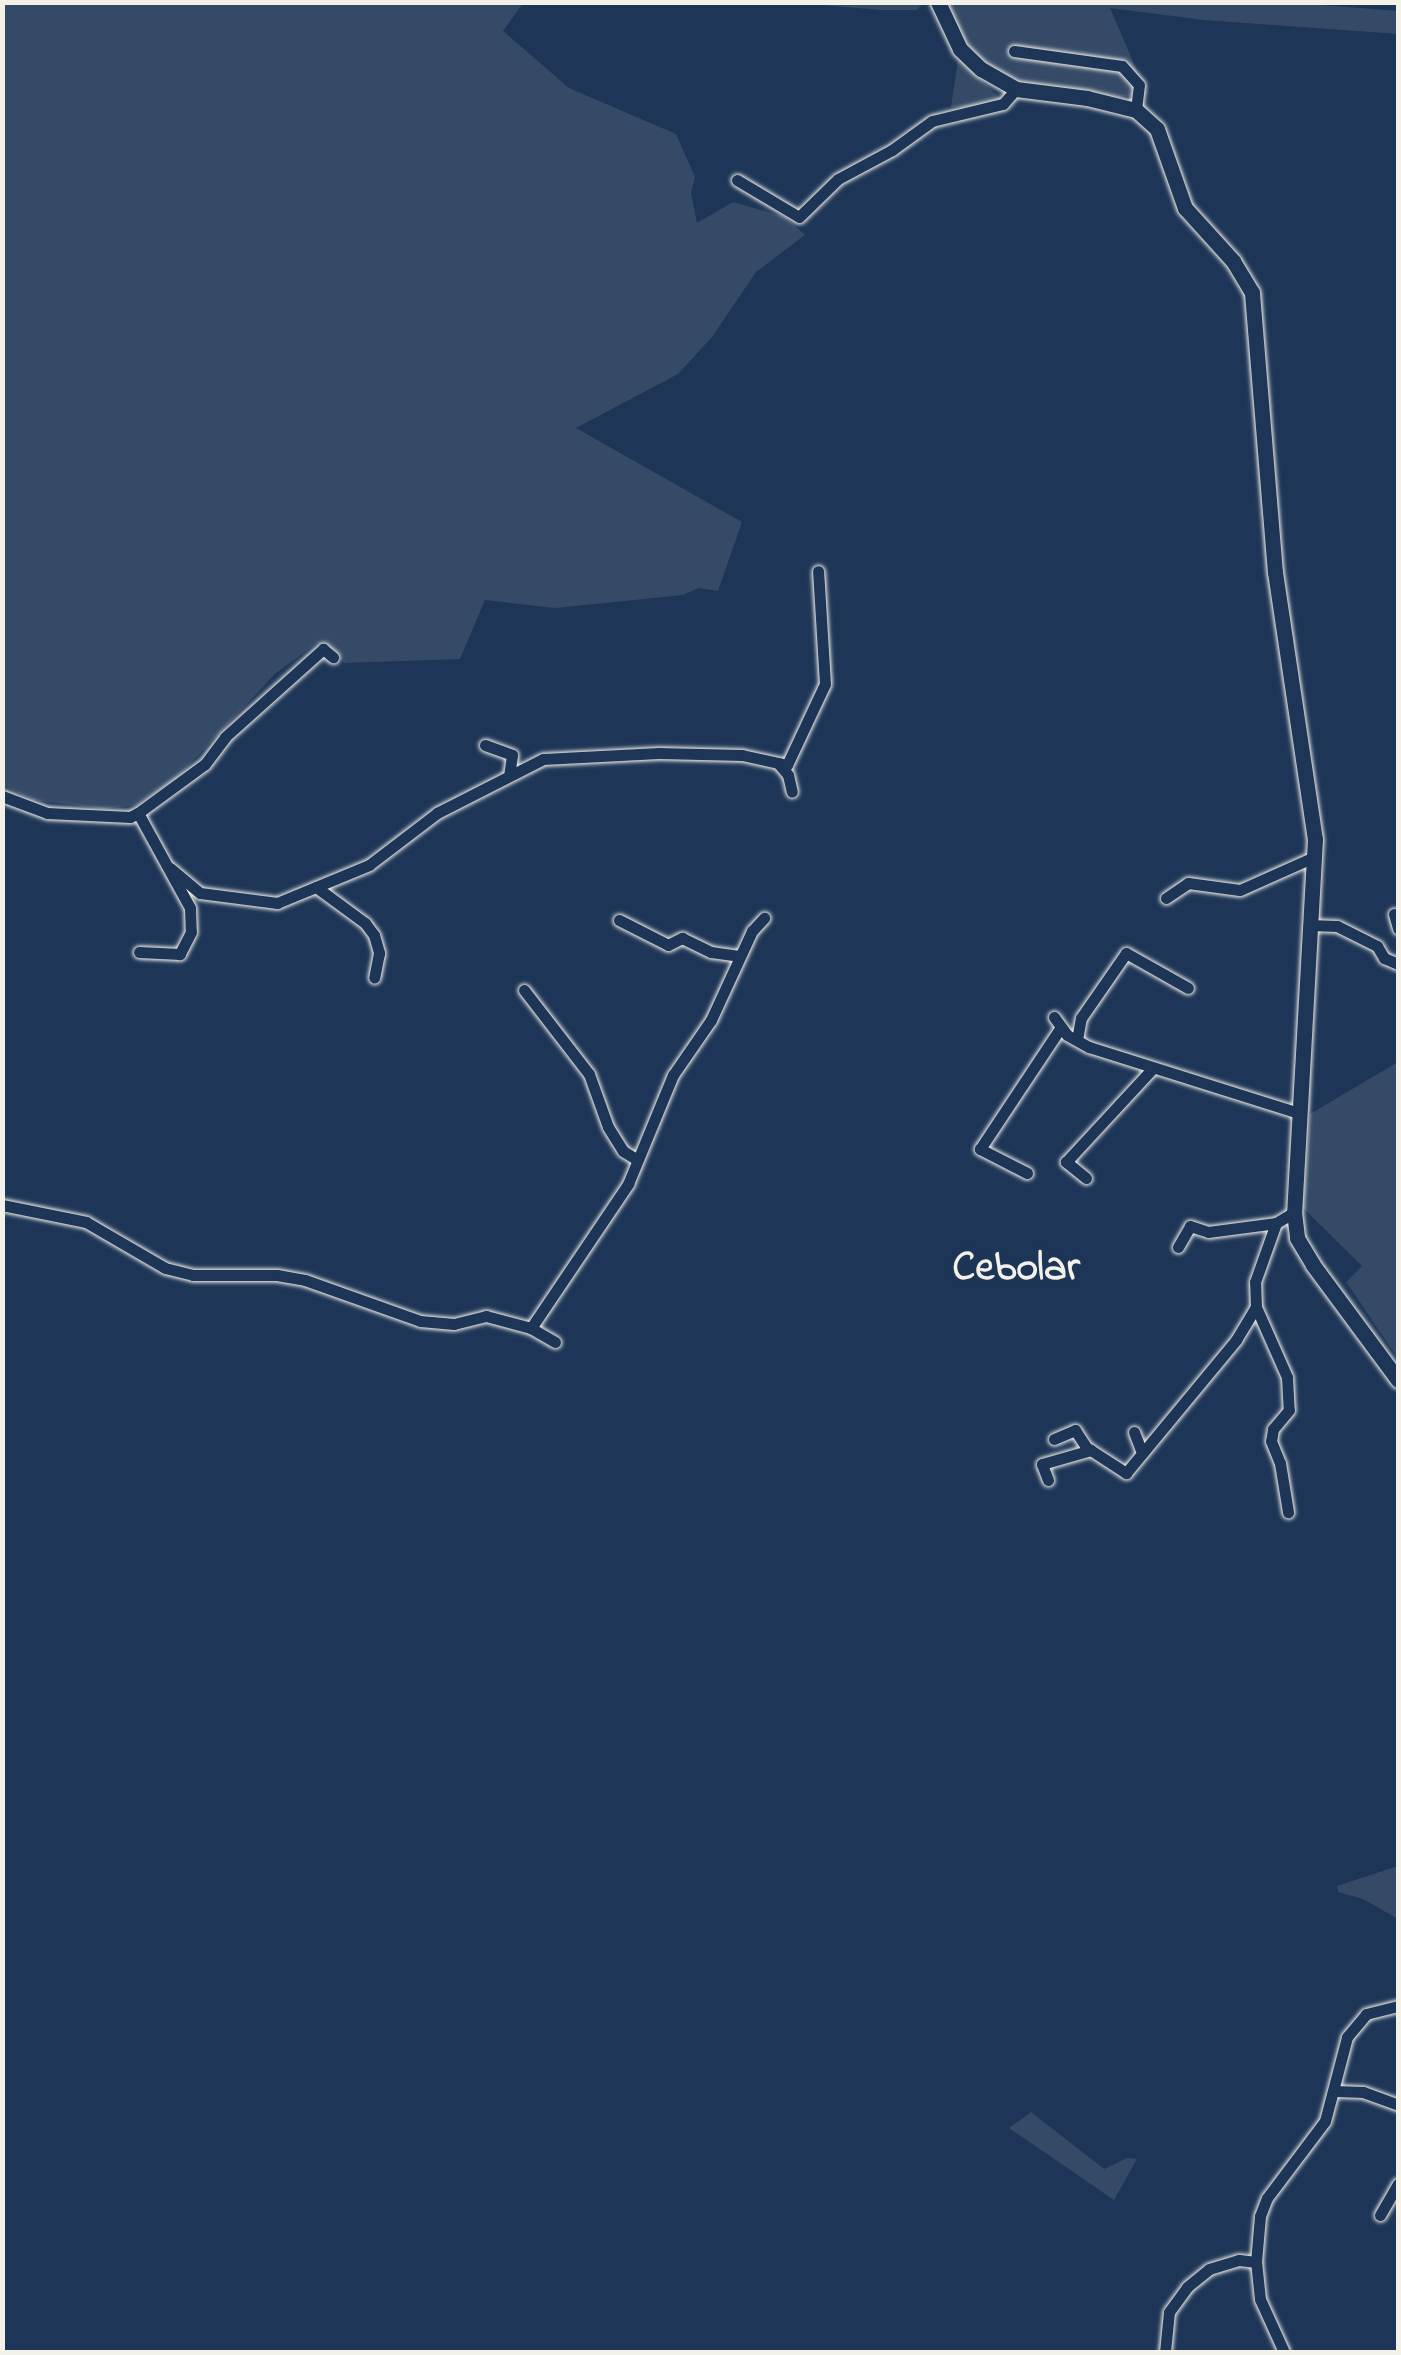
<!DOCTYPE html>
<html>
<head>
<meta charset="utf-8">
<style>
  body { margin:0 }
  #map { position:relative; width:1401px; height:2355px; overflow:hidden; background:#1d3557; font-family:"Indie Flower",sans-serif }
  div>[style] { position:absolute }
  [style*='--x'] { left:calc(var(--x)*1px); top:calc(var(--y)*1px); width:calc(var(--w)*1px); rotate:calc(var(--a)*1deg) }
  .green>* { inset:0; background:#354a67 }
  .roads { filter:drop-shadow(0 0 2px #f4f1e8) drop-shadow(0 0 2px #f4f1e8) }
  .minor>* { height:11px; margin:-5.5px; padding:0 5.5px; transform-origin:5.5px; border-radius:5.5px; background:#1d3557 }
  .tertiary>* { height:15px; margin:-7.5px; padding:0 7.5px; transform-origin:7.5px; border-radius:7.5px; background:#1d3557 }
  span { translate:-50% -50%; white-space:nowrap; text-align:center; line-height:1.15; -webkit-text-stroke:8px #1d3557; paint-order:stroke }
  .neighbourhood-label { font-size:42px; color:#f4f1e8; font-weight:700 }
  .frame { position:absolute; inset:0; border:5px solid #f4f1e8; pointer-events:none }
</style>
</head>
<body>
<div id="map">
  <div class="green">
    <i style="clip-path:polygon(1282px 2px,1398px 11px,1398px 34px,1204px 20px,1110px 8px,1147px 94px,1119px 97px,1025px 83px,1004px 75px,979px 57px,956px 29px,945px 3px)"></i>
    <i style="clip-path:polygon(2px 3px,523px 3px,503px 31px,569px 88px,676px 134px,695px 177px,691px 193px,697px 223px,733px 202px,785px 217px,805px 235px,756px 272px,712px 337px,678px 374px,576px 428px,742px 522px,718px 591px,699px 588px,683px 595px,555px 608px,485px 600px,460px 659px,344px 663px,332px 648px,317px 643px,276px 673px,177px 778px,136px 805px,105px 809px,33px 800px,3px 785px)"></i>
    <i style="clip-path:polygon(797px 3px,923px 2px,923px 3px,917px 10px,881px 10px)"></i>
    <i style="clip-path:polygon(958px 60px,962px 61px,1002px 100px,982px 107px,951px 107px)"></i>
    <i style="clip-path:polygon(1398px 1062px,1398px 1358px,1346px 1282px,1362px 1266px,1303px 1208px,1310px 1114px)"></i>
    <i style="clip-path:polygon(1398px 1866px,1398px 1919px,1363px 1899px,1338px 1892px,1337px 1886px)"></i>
    <i style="clip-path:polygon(1031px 2112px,1104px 2169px,1127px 2158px,1137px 2159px,1114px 2200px,1009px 2128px)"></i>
  </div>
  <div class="roads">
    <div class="minor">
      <i style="--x:1014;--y:51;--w:109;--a:7.9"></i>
      <i style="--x:1122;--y:66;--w:25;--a:48"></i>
      <i style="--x:1139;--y:85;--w:25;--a:97"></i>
      <i style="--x:737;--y:180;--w:72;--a:30.8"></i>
      <i style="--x:799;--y:217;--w:54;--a:-44.3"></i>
      <i style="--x:838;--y:179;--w:61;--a:-28.2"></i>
      <i style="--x:892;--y:150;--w:49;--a:-35.9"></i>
      <i style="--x:932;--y:121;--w:73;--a:-13.5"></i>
      <i style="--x:1003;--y:104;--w:20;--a:-49"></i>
      <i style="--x:485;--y:745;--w:29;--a:20"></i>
      <i style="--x:512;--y:755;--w:21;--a:98"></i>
      <i style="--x:778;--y:763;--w:16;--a:50"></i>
      <i style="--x:788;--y:775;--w:17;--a:77"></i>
      <i style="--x:2;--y:796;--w:48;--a:20.7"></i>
      <i style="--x:47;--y:813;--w:83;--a:2.8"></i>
      <i style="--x:130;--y:817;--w:9;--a:-27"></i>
      <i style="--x:138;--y:813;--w:108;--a:61.3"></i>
      <i style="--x:190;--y:908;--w:24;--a:88"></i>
      <i style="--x:191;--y:932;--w:25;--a:117"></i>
      <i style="--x:180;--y:954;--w:41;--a:-177.2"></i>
      <i style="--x:138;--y:813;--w:83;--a:-36.2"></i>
      <i style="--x:205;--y:764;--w:34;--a:-53"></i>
      <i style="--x:225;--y:737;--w:132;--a:-41.9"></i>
      <i style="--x:323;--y:649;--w:13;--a:39"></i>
      <i style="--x:170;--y:868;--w:39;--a:40"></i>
      <i style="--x:200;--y:893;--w:78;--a:7.4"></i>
      <i style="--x:277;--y:903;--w:100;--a:-22.4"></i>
      <i style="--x:369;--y:865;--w:86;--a:-37.4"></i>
      <i style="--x:437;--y:813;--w:119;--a:-27"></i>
      <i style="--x:543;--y:759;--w:116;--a:-3"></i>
      <i style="--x:659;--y:753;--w:83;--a:1.4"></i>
      <i style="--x:742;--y:755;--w:46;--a:12.5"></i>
      <i style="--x:787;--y:765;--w:89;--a:-64.9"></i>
      <i style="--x:825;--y:684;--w:113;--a:-93.5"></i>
      <i style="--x:316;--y:887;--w:61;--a:36.3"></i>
      <i style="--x:365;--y:923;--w:15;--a:53"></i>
      <i style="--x:374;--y:935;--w:19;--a:74"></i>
      <i style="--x:379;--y:953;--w:25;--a:101"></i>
      <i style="--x:1166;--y:898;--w:27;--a:-34"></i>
      <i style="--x:1188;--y:883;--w:52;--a:7.7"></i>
      <i style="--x:1240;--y:890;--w:81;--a:-24"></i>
      <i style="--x:1394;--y:914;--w:15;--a:74"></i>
      <i style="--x:619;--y:920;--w:55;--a:27"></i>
      <i style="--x:668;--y:945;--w:16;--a:-27"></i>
      <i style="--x:682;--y:938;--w:32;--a:26"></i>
      <i style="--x:711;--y:952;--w:28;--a:8"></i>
      <i style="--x:1309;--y:925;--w:28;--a:2"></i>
      <i style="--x:1337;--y:926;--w:45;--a:26.6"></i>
      <i style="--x:1377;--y:946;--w:14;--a:60"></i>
      <i style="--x:1384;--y:958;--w:15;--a:23"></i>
      <i style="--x:524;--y:990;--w:106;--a:52.3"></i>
      <i style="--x:589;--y:1074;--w:56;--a:70.3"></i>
      <i style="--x:608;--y:1127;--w:28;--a:58"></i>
      <i style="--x:623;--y:1151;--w:15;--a:32"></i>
      <i style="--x:1054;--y:1017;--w:22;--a:54"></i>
      <i style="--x:1067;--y:1035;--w:25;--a:29"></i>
      <i style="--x:1089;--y:1047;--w:219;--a:17.5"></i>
      <i style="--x:1077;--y:1040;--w:22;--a:-80"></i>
      <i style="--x:1081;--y:1018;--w:79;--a:-55.3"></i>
      <i style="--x:1126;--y:953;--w:71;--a:29.4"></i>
      <i style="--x:1027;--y:1173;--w:53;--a:-152.9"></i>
      <i style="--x:980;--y:1149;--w:146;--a:-56.4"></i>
      <i style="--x:1086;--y:1178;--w:26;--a:-141"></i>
      <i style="--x:1066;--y:1162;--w:128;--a:-47.2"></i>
      <i style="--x:2;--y:1205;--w:86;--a:11.4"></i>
      <i style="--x:86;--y:1222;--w:91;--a:30.2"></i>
      <i style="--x:165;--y:1268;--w:29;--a:14"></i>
      <i style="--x:193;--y:1275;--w:84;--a:0"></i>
      <i style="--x:277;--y:1275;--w:28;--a:10"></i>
      <i style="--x:305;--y:1280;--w:122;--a:19.6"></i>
      <i style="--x:420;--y:1321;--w:34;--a:5"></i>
      <i style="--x:454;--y:1324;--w:33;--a:-14"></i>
      <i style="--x:486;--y:1316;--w:47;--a:14.9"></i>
      <i style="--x:1178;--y:1247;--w:24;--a:-60"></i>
      <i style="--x:1190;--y:1226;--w:19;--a:18"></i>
      <i style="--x:1208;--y:1232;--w:69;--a:-7.5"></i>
      <i style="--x:1256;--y:1307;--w:77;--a:66.1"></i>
      <i style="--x:1287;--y:1377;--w:33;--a:87"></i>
      <i style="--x:1289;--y:1410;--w:25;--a:130"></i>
      <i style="--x:1273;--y:1429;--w:12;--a:99"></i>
      <i style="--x:1271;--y:1441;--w:24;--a:68"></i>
      <i style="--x:1280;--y:1463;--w:50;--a:80.7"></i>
      <i style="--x:555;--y:1342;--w:28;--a:-150"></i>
      <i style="--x:531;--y:1328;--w:174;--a:-56"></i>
      <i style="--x:628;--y:1184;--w:118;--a:-67.6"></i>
      <i style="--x:673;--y:1075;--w:67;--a:-55.4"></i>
      <i style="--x:711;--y:1020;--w:98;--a:-65.3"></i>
      <i style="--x:752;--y:931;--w:18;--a:-47"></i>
      <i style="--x:1134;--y:1432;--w:22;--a:69"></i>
      <i style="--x:1054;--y:1439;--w:23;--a:-23"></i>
      <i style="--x:1075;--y:1430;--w:20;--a:57"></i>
      <i style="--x:1086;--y:1447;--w:48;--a:33"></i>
      <i style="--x:1126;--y:1473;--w:173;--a:-50.4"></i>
      <i style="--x:1236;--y:1340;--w:39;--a:-59"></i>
      <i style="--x:1256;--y:1307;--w:25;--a:-92"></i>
      <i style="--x:1255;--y:1282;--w:63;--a:-70.4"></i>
      <i style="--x:1276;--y:1223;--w:21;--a:-31"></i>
      <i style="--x:1048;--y:1480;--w:17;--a:-111"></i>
      <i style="--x:1042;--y:1464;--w:51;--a:-15.9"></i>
      <i style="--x:1335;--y:2091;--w:28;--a:2"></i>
      <i style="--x:1363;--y:2092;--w:37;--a:20"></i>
      <i style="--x:1380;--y:2215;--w:36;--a:-60"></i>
      <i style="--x:1165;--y:2352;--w:40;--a:-84.3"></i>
      <i style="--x:1169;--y:2312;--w:31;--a:-54"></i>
      <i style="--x:1187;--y:2287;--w:28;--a:-39"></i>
      <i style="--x:1209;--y:2269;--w:31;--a:-17"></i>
      <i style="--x:1239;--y:2260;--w:17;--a:7"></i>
      <i style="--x:1284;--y:2352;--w:58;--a:-114.4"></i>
      <i style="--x:1260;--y:2299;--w:37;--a:-96"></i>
      <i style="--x:1256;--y:2262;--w:46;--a:-85"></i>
      <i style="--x:1260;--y:2216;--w:19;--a:-69"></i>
      <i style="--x:1267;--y:2198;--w:96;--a:-53"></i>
      <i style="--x:1325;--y:2121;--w:87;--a:-75.3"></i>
      <i style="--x:1347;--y:2037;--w:30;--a:-50"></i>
      <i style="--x:1366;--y:2014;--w:33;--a:-14"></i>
    </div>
    <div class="tertiary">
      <i style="--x:938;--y:2;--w:52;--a:64.9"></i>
      <i style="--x:960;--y:49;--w:29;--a:44"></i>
      <i style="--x:981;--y:69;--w:40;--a:29.7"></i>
      <i style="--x:1016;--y:89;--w:72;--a:7.2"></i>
      <i style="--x:1087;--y:98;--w:50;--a:13.8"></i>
      <i style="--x:1136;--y:110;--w:28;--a:42"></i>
      <i style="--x:1157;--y:129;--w:84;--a:70.5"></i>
      <i style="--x:1185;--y:208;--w:72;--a:47.8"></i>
      <i style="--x:1233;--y:261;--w:37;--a:59"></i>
      <i style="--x:1252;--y:293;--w:280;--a:85.3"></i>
      <i style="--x:1275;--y:572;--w:270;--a:81.5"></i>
      <i style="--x:1315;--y:839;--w:374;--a:93.2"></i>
      <i style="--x:1294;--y:1212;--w:26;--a:83"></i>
      <i style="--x:1297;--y:1238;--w:31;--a:59"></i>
      <i style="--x:1313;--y:1265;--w:143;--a:53.5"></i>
    </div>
  </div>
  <div class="neighbourhood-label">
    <span style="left:1016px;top:1269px">Cebolar</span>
  </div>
  <div class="frame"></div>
</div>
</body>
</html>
